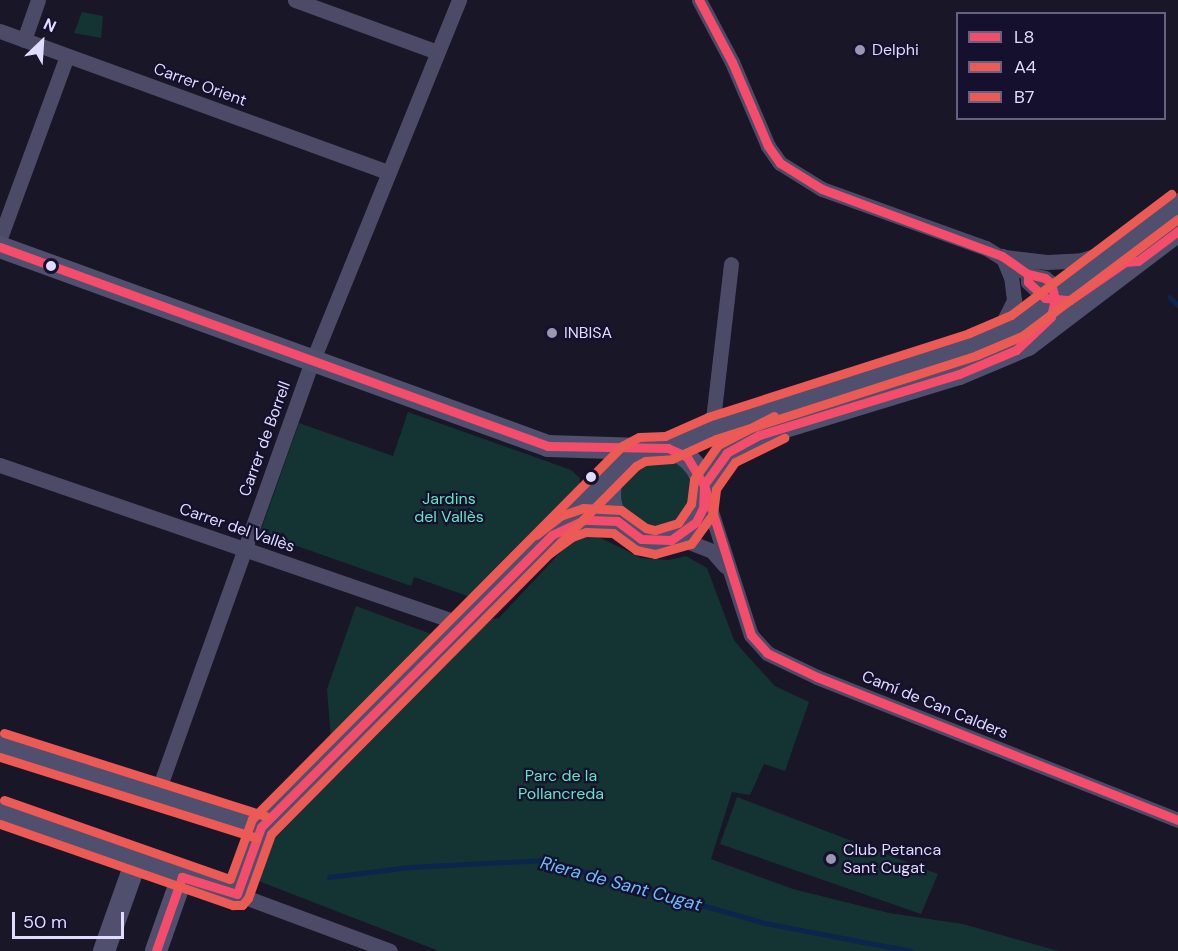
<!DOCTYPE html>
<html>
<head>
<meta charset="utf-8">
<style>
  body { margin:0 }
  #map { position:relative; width:1178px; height:951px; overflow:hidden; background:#191627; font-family:"DM Sans",sans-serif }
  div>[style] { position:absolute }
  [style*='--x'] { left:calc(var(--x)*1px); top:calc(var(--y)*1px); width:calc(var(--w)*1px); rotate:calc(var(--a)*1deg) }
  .green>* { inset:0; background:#143333 }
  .round { border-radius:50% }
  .stream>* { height:4.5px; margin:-2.25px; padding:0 2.25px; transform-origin:2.25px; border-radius:2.25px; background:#0c254d }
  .street>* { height:15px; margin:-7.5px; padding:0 7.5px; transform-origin:7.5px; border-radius:7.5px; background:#4c4b67 }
  .secondary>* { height:22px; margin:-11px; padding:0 11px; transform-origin:11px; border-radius:11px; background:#504f6d }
  .secondary>.ring { margin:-11px; padding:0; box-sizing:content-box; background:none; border:22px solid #504f6d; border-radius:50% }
  .bus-1>* { height:9px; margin:-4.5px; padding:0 4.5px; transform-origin:4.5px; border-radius:4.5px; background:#f44d6c }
  .bus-2>* { height:9px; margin:-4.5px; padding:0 4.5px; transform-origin:4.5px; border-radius:4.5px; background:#eb5a55 }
  .bus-3>* { height:9px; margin:-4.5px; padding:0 4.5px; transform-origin:4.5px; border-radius:4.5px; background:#eb5a55 }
  .dots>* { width:16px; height:16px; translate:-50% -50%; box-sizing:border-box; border:3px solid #14102d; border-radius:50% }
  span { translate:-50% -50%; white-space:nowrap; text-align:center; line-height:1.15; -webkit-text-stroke:4.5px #14102d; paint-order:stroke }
  .poi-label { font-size:16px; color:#dfdcff }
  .left { translate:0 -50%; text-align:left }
  .street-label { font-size:16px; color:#dfdcff }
  .park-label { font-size:16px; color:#61e6c1 }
  .water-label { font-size:18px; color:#6abeff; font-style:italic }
  .legend { position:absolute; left:956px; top:12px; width:210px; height:108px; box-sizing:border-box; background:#14102d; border:2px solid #656281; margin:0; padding:8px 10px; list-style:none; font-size:18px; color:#dfdcff }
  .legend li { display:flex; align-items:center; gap:12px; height:30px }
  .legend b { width:30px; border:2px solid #656281 }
  .north { position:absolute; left:12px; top:12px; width:60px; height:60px; -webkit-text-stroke:4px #14102d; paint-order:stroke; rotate:25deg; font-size:16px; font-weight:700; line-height:24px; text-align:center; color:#dfdcff }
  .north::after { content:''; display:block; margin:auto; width:21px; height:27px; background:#dfdcff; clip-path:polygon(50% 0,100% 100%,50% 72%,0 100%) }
  .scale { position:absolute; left:12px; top:912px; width:112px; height:27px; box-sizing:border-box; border:3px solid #dfdcff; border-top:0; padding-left:8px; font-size:18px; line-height:21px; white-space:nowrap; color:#dfdcff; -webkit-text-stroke:4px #14102d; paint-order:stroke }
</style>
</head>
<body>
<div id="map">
  <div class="green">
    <i style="clip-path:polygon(82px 12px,103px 16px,101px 38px,74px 33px)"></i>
    <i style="clip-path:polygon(408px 412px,571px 470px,580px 478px,579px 487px,470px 597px,414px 577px,411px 586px,260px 533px,299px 423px,393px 456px)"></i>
    <i class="round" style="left:620px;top:456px;width:76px;height:76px"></i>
    <i style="clip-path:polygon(591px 533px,641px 558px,669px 560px,686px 556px,707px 568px,734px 640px,743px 651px,775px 686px,809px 702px,785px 771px,764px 764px,750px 795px,732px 792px,711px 859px,793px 889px,889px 913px,963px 924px,1058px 951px,439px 951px,251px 878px,267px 834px,288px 822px,491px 619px,499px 618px,569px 543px)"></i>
    <i style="clip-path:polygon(356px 606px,434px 635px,331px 741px,327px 689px)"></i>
    <i style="clip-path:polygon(737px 797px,938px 874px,921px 914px,720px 844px)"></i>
  </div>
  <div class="stream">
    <i style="--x:1170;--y:297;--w:11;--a:45"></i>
    <i style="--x:329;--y:877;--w:83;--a:-7"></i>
    <i style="--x:411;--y:867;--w:133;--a:-3"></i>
    <i style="--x:544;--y:860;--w:230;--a:15.9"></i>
    <i style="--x:765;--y:923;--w:148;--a:10.9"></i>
  </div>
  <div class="street">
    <i style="--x:295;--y:0;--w:151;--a:20.1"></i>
    <i style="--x:699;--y:0;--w:70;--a:62"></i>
    <i style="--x:732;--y:62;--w:91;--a:66.8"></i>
    <i style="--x:768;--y:146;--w:21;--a:55"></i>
    <i style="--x:780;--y:163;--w:49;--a:31.8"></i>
    <i style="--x:822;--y:189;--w:174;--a:19.8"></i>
    <i style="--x:986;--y:248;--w:49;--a:31.8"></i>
    <i style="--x:1028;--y:274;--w:17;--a:13"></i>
    <i style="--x:1045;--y:278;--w:8;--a:40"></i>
    <i style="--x:1051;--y:283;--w:20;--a:81"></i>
    <i style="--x:0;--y:31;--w:412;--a:20"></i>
    <i style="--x:24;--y:40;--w:42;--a:-70.7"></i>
    <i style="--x:0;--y:238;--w:194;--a:-69.8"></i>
    <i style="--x:1005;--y:257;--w:42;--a:6.8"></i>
    <i style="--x:1047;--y:262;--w:35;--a:-3"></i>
    <i style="--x:1082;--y:260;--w:25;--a:-18"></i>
    <i style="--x:1028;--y:274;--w:8;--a:90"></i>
    <i style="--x:1028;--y:282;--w:23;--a:43"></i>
    <i style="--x:1045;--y:298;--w:13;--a:4"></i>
    <i style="--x:997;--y:334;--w:38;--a:-63"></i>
    <i style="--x:1014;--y:300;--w:23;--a:-97"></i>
    <i style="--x:1011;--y:277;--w:23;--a:-113"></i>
    <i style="--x:712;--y:428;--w:165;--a:-83.4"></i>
    <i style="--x:0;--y:465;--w:490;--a:19"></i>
    <i style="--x:705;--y:493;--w:149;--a:72.1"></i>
    <i style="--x:751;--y:635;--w:24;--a:48"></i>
    <i style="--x:767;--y:653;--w:55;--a:25.6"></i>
    <i style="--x:817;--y:677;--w:388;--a:21.6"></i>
    <i style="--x:671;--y:540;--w:18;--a:6"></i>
    <i style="--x:689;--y:542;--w:25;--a:21"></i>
    <i style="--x:712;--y:551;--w:20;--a:49"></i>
    <i style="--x:157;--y:794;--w:459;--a:-70.3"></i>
    <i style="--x:312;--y:362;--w:391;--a:-67.9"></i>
    <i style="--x:237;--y:894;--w:163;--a:20.4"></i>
  </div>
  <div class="secondary">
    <i style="--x:0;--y:247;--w:583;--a:19.96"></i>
    <i style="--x:548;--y:446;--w:94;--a:1.8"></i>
    <i class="ring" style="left:610px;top:447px;width:72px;height:72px"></i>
    <i style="--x:668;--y:448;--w:48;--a:-24.4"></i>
    <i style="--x:712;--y:428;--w:274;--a:-17.8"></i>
    <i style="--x:973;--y:344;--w:48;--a:-23.4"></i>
    <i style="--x:1017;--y:325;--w:201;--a:-36.9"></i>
    <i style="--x:704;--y:485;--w:39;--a:-54"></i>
    <i style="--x:727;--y:453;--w:37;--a:-29"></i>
    <i style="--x:759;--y:435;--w:209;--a:-17"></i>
    <i style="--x:959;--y:374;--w:75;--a:-22.8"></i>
    <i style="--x:1028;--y:345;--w:188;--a:-37.2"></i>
    <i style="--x:558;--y:531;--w:28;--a:-23"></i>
    <i style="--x:584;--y:520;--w:33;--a:2"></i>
    <i style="--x:0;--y:744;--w:274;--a:17.6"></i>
    <i style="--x:0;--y:811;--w:251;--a:19.3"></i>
    <i style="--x:237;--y:894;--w:71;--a:-70.3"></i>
    <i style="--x:261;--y:827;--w:508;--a:-45.24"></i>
    <i style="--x:104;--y:951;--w:96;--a:-70.4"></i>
    <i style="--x:156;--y:951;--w:78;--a:-70.6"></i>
  </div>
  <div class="bus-1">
    <i style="--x:699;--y:0;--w:70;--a:62"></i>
    <i style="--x:732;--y:62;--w:91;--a:66.8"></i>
    <i style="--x:768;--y:146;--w:21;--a:55"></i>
    <i style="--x:780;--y:163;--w:49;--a:31.8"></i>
    <i style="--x:822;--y:189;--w:192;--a:20.4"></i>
    <i style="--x:1002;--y:256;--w:32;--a:35"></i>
    <i style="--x:1028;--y:274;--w:17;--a:13"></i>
    <i style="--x:1045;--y:278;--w:8;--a:40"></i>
    <i style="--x:1051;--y:283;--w:16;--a:76"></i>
    <i style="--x:1055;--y:299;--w:18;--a:103"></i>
    <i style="--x:1051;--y:317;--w:48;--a:136.7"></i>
    <i style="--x:1016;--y:350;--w:62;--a:157.2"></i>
    <i style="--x:959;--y:374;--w:209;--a:163"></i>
    <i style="--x:759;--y:435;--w:37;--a:151"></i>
    <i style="--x:727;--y:453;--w:39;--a:126"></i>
    <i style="--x:0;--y:247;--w:583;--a:19.96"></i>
    <i style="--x:548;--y:446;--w:120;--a:1"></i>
    <i style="--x:668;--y:448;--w:21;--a:25"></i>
    <i style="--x:687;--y:457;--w:33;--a:59"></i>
    <i style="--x:704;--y:485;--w:23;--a:92"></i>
    <i style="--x:703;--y:508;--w:16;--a:117"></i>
    <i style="--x:696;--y:522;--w:31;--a:144"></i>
    <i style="--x:671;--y:540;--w:30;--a:-178"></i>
    <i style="--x:641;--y:539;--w:30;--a:-143"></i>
    <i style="--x:617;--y:521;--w:33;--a:-178"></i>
    <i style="--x:584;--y:520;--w:35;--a:155"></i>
    <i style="--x:552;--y:535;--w:412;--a:134.9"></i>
    <i style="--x:261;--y:827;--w:71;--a:109.7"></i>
    <i style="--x:237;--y:894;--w:58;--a:-162.8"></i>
    <i style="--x:182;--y:877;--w:78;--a:109.4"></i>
    <i style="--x:1028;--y:274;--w:8;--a:90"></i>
    <i style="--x:1028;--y:282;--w:23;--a:43"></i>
    <i style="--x:1045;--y:298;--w:25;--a:5"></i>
    <i style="--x:1070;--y:300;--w:67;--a:-34.6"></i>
    <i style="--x:1125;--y:262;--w:13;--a:-4"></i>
    <i style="--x:1138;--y:261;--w:50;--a:-36.9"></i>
    <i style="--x:704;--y:485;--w:157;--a:72.6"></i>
    <i style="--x:751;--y:635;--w:24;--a:48"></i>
    <i style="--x:767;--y:653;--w:55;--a:25.6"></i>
    <i style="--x:817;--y:677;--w:388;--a:21.6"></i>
  </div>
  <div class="bus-2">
    <i style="--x:550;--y:553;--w:27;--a:-36"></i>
    <i style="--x:572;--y:537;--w:15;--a:-20"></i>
    <i style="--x:586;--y:532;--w:27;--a:2"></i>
    <i style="--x:613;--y:533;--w:29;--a:36"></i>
    <i style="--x:636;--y:550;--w:19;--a:12"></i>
    <i style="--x:655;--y:554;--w:37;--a:-16"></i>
    <i style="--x:691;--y:544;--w:37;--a:-54"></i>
    <i style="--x:713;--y:514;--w:25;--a:-83"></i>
    <i style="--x:716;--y:489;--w:33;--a:-55"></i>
    <i style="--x:735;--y:462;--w:55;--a:-26.1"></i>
    <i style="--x:0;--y:757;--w:269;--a:17.5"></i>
    <i style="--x:0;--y:824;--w:247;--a:19.2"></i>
    <i style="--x:233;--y:905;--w:9;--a:0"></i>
    <i style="--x:242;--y:905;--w:9;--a:-49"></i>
    <i style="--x:248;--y:898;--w:68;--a:-70.2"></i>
    <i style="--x:271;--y:834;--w:518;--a:-45.23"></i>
    <i style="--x:636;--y:466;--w:10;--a:-29"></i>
    <i style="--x:645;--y:461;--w:27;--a:-4"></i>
    <i style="--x:672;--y:459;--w:48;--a:-24.4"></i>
    <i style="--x:716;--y:439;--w:274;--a:-17.8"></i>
    <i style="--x:977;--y:355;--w:49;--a:-22.9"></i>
    <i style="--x:1022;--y:336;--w:195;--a:-36.9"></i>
  </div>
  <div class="bus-3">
    <i style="--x:536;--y:535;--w:31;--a:-38"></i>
    <i style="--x:560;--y:516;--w:24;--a:-19"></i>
    <i style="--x:583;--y:508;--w:38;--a:3"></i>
    <i style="--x:621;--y:510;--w:31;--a:36"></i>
    <i style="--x:646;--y:528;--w:9;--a:13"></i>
    <i style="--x:655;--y:530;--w:24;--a:-17"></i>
    <i style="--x:678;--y:523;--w:23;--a:-56"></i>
    <i style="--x:691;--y:504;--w:25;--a:-83"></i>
    <i style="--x:694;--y:479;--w:42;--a:-54.8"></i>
    <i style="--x:718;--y:445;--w:63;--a:-27.4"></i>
    <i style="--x:4;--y:733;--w:274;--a:17.6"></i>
    <i style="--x:4;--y:800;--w:239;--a:19.3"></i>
    <i style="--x:230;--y:879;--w:64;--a:-69.9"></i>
    <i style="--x:252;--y:819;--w:525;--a:-45.23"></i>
    <i style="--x:622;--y:446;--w:19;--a:-28"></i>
    <i style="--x:639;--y:437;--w:26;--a:-2"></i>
    <i style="--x:665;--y:436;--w:47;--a:-23.8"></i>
    <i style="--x:708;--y:417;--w:274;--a:-17.8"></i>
    <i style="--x:969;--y:333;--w:46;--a:-23.2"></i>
    <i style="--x:1011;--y:315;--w:201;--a:-37.1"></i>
  </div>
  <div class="dots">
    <i style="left:860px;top:50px;background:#9a97b3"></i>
    <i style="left:51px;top:266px;background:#dfdcff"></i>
    <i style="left:552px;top:333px;background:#9a97b3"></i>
    <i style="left:591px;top:477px;background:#dfdcff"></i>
    <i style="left:831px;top:859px;background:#9a97b3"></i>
  </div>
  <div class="poi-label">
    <span class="left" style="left:872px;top:50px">Delphi</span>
    <span class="left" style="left:564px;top:333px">INBISA</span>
    <span class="left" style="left:843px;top:859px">Club Petanca<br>Sant Cugat</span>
  </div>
  <div class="street-label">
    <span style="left:200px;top:85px;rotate:20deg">Carrer Orient</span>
    <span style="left:265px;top:439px;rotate:-70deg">Carrer de Borrell</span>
    <span style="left:237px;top:528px;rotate:19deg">Carrer del Vallès</span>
    <span style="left:935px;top:705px;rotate:22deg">Camí de Can Calders</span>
  </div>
  <div class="park-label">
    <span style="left:449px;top:508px">Jardins<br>del Vallès</span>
    <span style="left:561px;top:785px">Parc de la<br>Pollancreda</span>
  </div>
  <div class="water-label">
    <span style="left:621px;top:884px;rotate:15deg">Riera de Sant Cugat</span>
  </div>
  <ul class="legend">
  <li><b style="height:8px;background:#f44d6c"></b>L8</li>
  <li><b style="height:8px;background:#eb5a55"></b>A4</li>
  <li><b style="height:8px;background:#eb5a55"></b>B7</li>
  </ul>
  <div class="north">N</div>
  <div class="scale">50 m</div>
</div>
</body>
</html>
